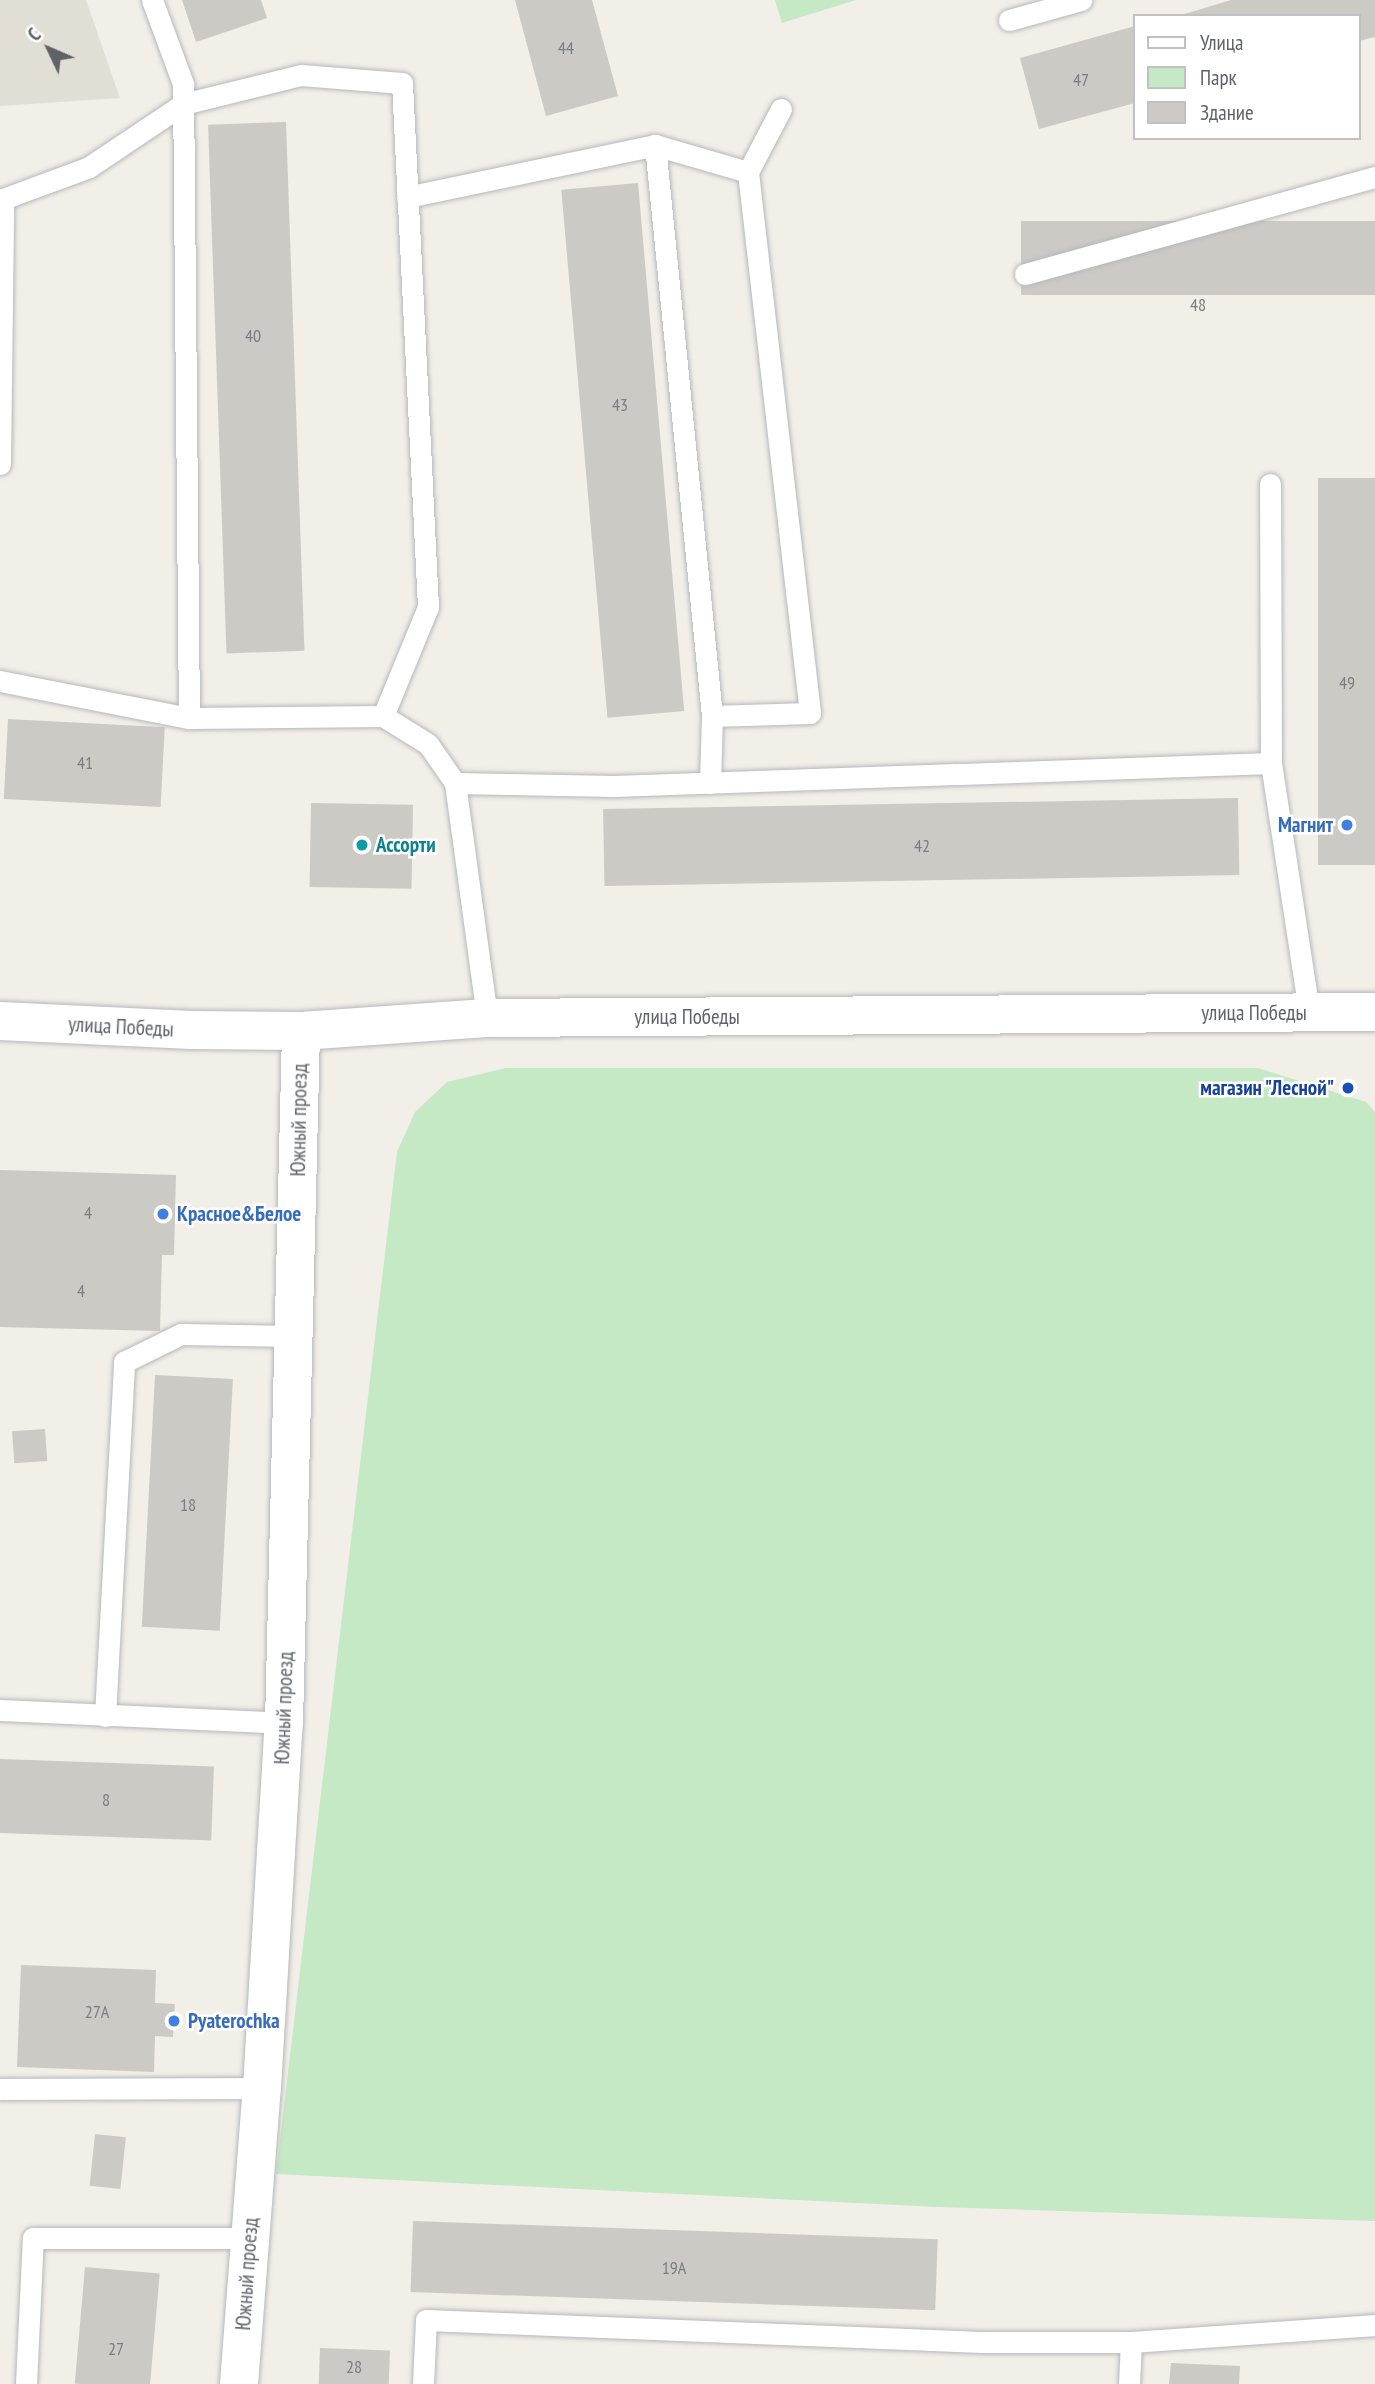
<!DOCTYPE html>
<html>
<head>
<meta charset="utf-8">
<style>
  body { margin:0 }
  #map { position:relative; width:1375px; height:2384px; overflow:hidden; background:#f1efe8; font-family:"PT Sans Narrow",sans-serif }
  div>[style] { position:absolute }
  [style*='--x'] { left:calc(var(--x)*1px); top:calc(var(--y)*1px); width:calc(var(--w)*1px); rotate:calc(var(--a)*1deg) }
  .education>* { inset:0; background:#e1ded6 }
  .green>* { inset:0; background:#c5e8c5 }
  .building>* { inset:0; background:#cccac5; transform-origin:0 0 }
  .roads { filter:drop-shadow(0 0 2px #b5b8bc) drop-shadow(0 0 2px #b5b8bc) }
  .lane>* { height:21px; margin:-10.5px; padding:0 10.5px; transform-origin:10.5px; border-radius:10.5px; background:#fff }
  .street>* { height:38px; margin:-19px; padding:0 19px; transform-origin:19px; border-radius:19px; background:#fff }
  .secondary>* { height:38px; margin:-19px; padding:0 19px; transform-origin:19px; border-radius:19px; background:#fff }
  .dots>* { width:19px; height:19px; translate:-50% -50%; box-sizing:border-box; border:4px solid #fff; border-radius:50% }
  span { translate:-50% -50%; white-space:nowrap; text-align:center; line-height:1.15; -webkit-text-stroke:5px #fff; paint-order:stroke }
  .number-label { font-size:18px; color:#7a7d7f }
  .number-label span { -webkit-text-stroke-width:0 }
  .shop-label { font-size:21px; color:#366cbe; font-weight:700 }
  .right { translate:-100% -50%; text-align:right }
  .left { translate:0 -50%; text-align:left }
  .culture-label { font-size:21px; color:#0d838f; font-weight:700 }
  .street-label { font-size:21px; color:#5f6368 }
  .transit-label { font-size:21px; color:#164399; font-weight:700 }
  .legend { position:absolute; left:1133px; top:14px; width:228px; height:126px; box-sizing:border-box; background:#fff; border:2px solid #bfc1c3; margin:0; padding:9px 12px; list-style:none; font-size:21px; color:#5f6368 }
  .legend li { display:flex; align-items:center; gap:14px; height:35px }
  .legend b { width:35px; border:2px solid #bfc1c3 }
  .north { position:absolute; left:14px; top:14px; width:70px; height:70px; -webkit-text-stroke:5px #fff; paint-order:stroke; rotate:314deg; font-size:19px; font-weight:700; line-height:28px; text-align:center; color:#5f6368 }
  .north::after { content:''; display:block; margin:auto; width:24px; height:32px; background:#5f6368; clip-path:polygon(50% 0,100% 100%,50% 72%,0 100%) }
</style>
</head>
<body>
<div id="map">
  <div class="education">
    <i style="clip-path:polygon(0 0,86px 0,120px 98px,0 106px)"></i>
  </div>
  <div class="green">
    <i style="clip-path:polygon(775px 0,856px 0,782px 23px)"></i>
    <i style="clip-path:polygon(506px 1068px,1258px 1068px,1366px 1102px,1375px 1112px,1375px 2221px,938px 2207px,276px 2174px,397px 1152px,415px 1112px,447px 1082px)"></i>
  </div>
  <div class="building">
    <i style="clip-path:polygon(182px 0,261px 0,267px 18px,196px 42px)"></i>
    <i style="clip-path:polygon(515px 0,592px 0,618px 96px,546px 116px)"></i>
    <i style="clip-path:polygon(1231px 0,1375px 0,1375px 37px,1359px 41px,1359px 16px,1178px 16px)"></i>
    <i style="clip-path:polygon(1135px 26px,1135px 103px,1039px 129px,1020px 58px)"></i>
    <i style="left:286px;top:122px;width:529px;height:78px;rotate:88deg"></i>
    <i style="left:638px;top:183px;width:530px;height:77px;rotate:85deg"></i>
    <i style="left:1375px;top:221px;width:74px;height:354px;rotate:90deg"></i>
    <i style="left:1318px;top:478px;width:57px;height:387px"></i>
    <i style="left:8px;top:719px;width:157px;height:80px;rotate:3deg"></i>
    <i style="left:1238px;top:798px;width:77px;height:635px;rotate:89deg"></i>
    <i style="left:311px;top:803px;width:102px;height:84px;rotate:1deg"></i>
    <i style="clip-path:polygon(0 1170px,176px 1175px,174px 1255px,162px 1255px,160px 1331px,0 1327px)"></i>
    <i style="left:155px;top:1375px;width:78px;height:252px;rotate:3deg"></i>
    <i style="left:45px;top:1429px;width:32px;height:33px;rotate:86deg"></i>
    <i style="left:0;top:1759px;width:214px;height:74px;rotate:2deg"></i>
    <i style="clip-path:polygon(21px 1965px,156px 1970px,155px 2003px,175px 2004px,173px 2037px,155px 2036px,154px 2072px,17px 2067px)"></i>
    <i style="left:95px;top:2134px;width:31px;height:52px;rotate:6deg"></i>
    <i style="left:413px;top:2221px;width:525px;height:71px;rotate:2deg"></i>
    <i style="left:85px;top:2267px;width:75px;height:117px;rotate:5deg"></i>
    <i style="left:320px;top:2348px;width:70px;height:36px;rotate:2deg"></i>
    <i style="clip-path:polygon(1171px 2363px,1240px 2366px,1239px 2384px,1169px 2384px)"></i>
  </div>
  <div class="roads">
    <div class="lane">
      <i style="--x:152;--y:0;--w:90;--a:69.7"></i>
      <i style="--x:183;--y:84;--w:634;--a:89.46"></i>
      <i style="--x:1009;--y:20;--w:75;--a:-15.5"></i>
      <i style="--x:407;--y:197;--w:253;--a:-11.8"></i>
      <i style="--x:0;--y:200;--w:95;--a:-20.3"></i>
      <i style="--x:89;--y:167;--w:113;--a:-33.8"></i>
      <i style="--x:183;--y:104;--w:122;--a:-13.8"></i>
      <i style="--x:301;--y:75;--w:101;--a:4.5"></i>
      <i style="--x:402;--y:83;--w:525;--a:87.16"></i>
      <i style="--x:428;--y:607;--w:118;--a:112.4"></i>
      <i style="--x:1025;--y:274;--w:363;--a:-15.5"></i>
      <i style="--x:0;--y:464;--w:263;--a:-89.3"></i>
      <i style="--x:0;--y:681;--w:193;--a:11.1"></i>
      <i style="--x:189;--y:718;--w:194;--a:-0.6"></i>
      <i style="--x:383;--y:716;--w:53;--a:31.9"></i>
      <i style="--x:428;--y:744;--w:47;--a:55.3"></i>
      <i style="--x:455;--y:783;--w:237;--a:82.2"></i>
      <i style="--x:712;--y:716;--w:574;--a:-95.7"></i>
      <i style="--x:655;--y:145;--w:97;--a:16.2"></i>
      <i style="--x:1271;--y:763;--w:252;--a:81.3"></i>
      <i style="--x:455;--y:783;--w:159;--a:1.1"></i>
      <i style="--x:614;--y:786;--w:657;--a:-2"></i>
      <i style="--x:1271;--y:763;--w:279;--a:-90.2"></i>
      <i style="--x:710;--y:783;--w:67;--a:-88.3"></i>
      <i style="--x:712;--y:716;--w:98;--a:-1.8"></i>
      <i style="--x:810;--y:713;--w:545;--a:-96.54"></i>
      <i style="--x:748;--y:172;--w:71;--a:-62.4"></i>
      <i style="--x:0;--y:1710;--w:284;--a:2.6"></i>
      <i style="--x:105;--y:1716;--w:355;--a:-86.9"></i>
      <i style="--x:124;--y:1362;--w:64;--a:-26.2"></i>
      <i style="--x:181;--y:1334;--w:113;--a:1"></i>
      <i style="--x:0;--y:2089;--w:262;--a:-0.2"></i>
      <i style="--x:26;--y:2384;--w:146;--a:-87.3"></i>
      <i style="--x:33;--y:2238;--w:217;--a:0"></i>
      <i style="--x:423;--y:2384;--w:64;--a:-87.3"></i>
      <i style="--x:426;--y:2320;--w:556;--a:2.27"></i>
      <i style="--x:982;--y:2342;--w:149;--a:0"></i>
      <i style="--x:1131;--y:2342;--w:245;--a:-4"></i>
      <i style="--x:1129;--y:2384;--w:42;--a:-87.3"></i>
    </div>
    <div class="street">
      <i style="--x:239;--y:2384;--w:297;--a:-85.6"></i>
      <i style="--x:262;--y:2088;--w:366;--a:-86.6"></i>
      <i style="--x:284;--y:1723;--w:692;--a:-88.59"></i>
    </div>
    <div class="secondary">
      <i style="--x:0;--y:1021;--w:192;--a:2.7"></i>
      <i style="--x:192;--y:1030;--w:109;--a:0.5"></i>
      <i style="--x:301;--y:1031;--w:186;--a:-4"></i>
      <i style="--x:487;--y:1018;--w:888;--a:-0.39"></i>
    </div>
  </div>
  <div class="dots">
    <i style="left:1347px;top:825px;background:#3f7fe0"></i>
    <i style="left:362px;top:845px;background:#0f9aa8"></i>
    <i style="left:1348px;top:1088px;background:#1a4fb4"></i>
    <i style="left:163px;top:1214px;background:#3f7fe0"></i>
    <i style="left:174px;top:2021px;background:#3f7fe0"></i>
  </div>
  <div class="number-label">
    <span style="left:566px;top:48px">44</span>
    <span style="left:1081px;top:80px">47</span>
    <span style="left:1198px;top:305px">48</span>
    <span style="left:253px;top:336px">40</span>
    <span style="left:620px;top:405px">43</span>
    <span style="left:1347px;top:683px">49</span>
    <span style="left:85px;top:763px">41</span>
    <span style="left:922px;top:846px">42</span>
    <span style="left:88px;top:1213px">4</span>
    <span style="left:81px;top:1291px">4</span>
    <span style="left:188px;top:1505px">18</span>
    <span style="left:106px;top:1800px">8</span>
    <span style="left:97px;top:2012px">27А</span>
    <span style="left:674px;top:2268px">19А</span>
    <span style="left:116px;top:2349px">27</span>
    <span style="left:354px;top:2367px">28</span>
  </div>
  <div class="shop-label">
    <span class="right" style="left:1333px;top:825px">Магнит</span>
    <span class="left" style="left:177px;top:1214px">Красное&amp;Белое</span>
    <span class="left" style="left:188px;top:2021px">Pyaterochka</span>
  </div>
  <div class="culture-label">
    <span class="left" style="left:376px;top:845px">Ассорти</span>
  </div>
  <div class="street-label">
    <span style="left:1254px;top:1013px">улица Победы</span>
    <span style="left:687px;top:1017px">улица Победы</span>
    <span style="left:121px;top:1027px;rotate:3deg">улица Победы</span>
    <span style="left:299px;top:1120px;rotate:-89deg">Южный проезд</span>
    <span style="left:284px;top:1708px;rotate:-88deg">Южный проезд</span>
    <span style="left:247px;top:2274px;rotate:-86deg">Южный проезд</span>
  </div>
  <div class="transit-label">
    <span class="right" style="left:1334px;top:1088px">магазин "Лесной"</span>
  </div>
  <ul class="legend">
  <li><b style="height:9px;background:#fff"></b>Улица</li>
  <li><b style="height:19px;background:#c5e8c5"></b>Парк</li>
  <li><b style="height:19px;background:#cccac5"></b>Здание</li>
  </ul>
  <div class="north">С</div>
</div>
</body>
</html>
